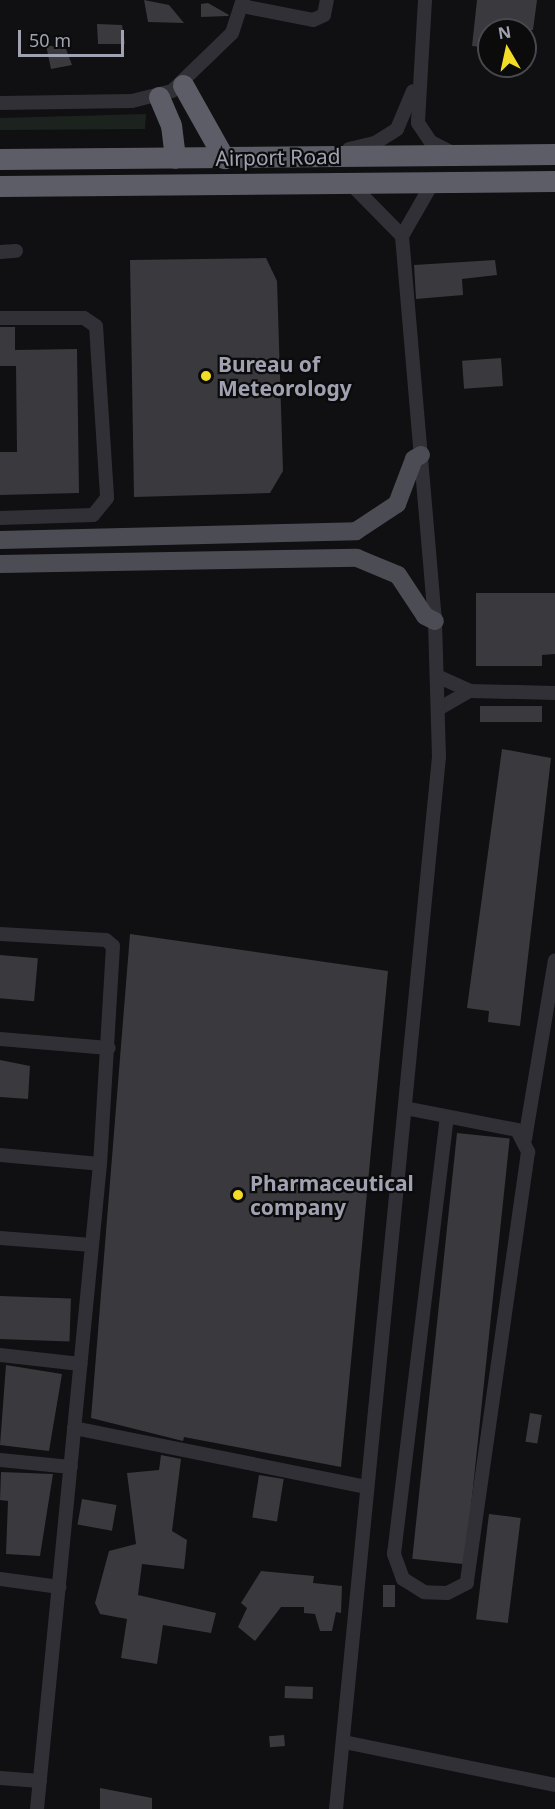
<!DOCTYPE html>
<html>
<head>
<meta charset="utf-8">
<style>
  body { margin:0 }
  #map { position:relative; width:555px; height:1809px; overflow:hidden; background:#100f11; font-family:"Noto Sans",sans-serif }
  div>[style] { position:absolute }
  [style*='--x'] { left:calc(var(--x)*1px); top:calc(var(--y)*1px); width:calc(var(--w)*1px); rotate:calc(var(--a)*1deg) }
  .green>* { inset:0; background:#1c231e }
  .building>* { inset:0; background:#3a393e; transform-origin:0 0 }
  .minor>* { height:14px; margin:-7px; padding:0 7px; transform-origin:7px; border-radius:7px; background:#313036 }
  .major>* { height:18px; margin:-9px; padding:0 9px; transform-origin:9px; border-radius:9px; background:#4c4c55 }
  .highway>* { height:21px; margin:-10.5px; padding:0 10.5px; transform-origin:10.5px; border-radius:10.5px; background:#5c5d67 }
  .dots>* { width:16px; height:16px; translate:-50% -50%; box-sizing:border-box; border:3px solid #0b0b0c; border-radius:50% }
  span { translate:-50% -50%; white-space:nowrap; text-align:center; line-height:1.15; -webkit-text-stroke:4.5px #0b0b0c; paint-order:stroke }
  .street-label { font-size:21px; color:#a0a2b2 }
  .poi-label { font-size:21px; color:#a0a2b2; font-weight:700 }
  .left { translate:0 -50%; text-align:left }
  .north { position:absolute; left:477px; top:18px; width:60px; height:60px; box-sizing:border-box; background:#0b0b0c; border:2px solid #47474e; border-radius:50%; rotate:351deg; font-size:16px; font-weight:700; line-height:24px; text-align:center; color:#a0a2b2 }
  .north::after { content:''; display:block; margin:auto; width:21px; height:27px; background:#f3dc25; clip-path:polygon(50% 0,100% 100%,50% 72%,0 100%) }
  .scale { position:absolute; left:18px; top:30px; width:106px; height:27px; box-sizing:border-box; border:3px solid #a0a2b2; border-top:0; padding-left:8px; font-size:18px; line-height:21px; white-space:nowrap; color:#a0a2b2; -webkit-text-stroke:4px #0b0b0c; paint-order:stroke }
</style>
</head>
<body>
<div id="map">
  <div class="green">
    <i style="clip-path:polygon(146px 114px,145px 129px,0 130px,0 118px)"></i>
  </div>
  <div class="building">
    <i style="clip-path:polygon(144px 0,169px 5px,184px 23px,148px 22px)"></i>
    <i style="clip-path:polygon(477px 0,537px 0,533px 30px,489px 30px,489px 48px,472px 46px)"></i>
    <i style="clip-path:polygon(208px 3px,229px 15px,228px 16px,201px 17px,201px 4px)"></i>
    <i style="clip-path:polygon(97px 24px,122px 25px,125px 44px,98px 44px)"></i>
    <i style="clip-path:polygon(46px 45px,66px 49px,72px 65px,51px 69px)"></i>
    <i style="clip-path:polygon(266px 258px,277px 281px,283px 471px,270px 493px,134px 497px,130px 260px)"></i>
    <i style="clip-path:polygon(495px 260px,497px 275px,462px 279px,463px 295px,416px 299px,414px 265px)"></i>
    <i style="clip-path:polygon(0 327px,15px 327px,15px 350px,77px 349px,79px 493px,0 495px,0 452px,17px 452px,16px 366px,0 366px)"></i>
    <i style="left:501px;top:358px;width:28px;height:39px;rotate:86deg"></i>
    <i style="clip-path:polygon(476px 593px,555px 593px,555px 654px,542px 655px,542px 666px,476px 666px)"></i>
    <i style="left:480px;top:706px;width:62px;height:16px"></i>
    <i style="clip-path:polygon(502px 749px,551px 758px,520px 1026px,488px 1022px,489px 1011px,467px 1008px)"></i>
    <i style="clip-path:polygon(130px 934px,388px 971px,341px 1467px,184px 1437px,183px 1441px,91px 1418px)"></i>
    <i style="left:0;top:955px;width:38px;height:43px;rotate:5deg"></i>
    <i style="clip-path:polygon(0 1060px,30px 1066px,28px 1099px,0 1097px)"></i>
    <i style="left:457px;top:1133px;width:53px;height:428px;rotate:6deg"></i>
    <i style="left:0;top:1296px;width:71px;height:43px;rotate:2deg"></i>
    <i style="clip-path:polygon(6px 1365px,62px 1374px,49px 1451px,0 1445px)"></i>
    <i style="left:530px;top:1413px;width:12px;height:29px;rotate:9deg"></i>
    <i style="clip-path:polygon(161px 1455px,181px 1459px,172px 1531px,187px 1540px,184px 1569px,142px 1564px,138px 1595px,216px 1613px,211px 1633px,163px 1625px,157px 1664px,121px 1658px,127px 1619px,100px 1614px,95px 1603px,109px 1551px,136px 1544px,127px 1473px,159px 1470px)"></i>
    <i style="clip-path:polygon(1px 1472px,53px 1474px,40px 1556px,6px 1554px,8px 1501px,0 1500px)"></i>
    <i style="left:259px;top:1475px;width:25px;height:43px;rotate:9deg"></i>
    <i style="left:82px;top:1499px;width:35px;height:26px;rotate:10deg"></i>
    <i style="left:489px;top:1514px;width:32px;height:106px;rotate:7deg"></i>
    <i style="clip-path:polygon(261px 1571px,314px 1576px,313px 1583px,342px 1586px,341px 1613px,336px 1612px,332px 1631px,320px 1631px,315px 1614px,304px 1613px,304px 1607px,281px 1607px,255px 1641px,238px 1627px,247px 1608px,241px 1603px)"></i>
    <i style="left:383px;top:1585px;width:12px;height:22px"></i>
    <i style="left:285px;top:1686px;width:28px;height:12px;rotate:2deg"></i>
    <i style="left:284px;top:1735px;width:11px;height:15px;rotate:85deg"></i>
    <i style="clip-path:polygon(100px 1788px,152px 1798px,152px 1809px,100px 1809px)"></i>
  </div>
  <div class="minor">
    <i style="--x:425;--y:0;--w:123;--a:93.3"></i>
    <i style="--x:418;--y:123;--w:23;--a:56"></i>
    <i style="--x:431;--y:142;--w:22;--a:27"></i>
    <i style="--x:242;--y:6;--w:72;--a:11.2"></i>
    <i style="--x:313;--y:20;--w:12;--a:-24"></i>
    <i style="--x:324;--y:15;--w:15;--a:-79"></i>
    <i style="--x:0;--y:103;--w:132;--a:-0.9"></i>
    <i style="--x:132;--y:101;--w:41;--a:-14"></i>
    <i style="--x:172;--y:91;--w:83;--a:-44"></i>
    <i style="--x:232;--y:33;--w:35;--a:-72"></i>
    <i style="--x:349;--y:149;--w:27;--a:-13"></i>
    <i style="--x:375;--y:143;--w:26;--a:-32"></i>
    <i style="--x:397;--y:129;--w:41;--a:-67.2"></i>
    <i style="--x:350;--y:183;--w:74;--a:45.5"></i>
    <i style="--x:0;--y:252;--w:16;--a:-4"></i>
    <i style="--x:0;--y:318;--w:84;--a:0"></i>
    <i style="--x:84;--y:318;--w:14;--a:34"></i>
    <i style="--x:96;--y:326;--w:172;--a:86.3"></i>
    <i style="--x:107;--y:498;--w:22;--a:129"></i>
    <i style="--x:93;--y:515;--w:93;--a:178.2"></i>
    <i style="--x:439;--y:677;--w:34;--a:24"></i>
    <i style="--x:470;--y:691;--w:85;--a:1.3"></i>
    <i style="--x:440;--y:708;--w:34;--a:-30"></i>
    <i style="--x:0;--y:934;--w:106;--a:3.2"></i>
    <i style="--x:106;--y:940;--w:9;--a:41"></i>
    <i style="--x:113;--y:946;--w:218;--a:93.4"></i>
    <i style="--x:0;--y:1039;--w:109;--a:4.7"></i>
    <i style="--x:405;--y:1108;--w:114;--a:11.1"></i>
    <i style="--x:517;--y:1130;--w:25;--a:63"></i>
    <i style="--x:528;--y:1152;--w:435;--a:98.1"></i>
    <i style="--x:467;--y:1583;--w:22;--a:153"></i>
    <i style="--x:447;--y:1593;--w:23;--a:-178"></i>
    <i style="--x:424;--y:1592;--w:25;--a:-148"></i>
    <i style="--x:403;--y:1579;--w:27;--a:-110"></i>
    <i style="--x:394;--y:1554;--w:440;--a:-83.1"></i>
    <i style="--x:525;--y:1139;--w:181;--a:-80.5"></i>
    <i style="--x:0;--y:1155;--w:100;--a:5.1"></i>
    <i style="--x:100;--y:1164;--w:648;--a:95.58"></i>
    <i style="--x:0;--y:1238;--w:92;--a:4.4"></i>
    <i style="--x:0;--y:1355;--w:81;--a:6.4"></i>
    <i style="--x:74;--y:1428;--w:299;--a:11.4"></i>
    <i style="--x:0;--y:1460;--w:71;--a:5.6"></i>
    <i style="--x:0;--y:1579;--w:60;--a:7.7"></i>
    <i style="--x:344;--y:1742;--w:215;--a:11.5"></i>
    <i style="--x:0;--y:1778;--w:40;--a:4.3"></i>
    <i style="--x:336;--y:1809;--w:1057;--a:-84.41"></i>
    <i style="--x:439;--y:757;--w:136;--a:-91.7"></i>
    <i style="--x:435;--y:621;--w:386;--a:-94.9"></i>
    <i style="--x:402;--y:236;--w:62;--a:-60.1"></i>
  </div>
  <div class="major">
    <i style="--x:0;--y:540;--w:356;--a:-1.4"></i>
    <i style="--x:356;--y:531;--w:49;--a:-33.4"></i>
    <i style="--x:397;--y:504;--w:48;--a:-69.3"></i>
    <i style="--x:414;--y:459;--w:8;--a:-30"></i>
    <i style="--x:0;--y:564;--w:357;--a:-1"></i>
    <i style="--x:357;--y:558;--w:44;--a:22.5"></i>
    <i style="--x:398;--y:575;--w:49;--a:56.6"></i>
    <i style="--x:425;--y:616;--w:11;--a:27"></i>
  </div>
  <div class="highway">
    <i style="--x:183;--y:85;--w:84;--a:60.7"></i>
    <i style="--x:159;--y:97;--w:30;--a:67"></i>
    <i style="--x:171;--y:125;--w:33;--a:83"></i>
    <i style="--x:0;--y:159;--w:555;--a:-0.52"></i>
    <i style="--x:0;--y:186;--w:555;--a:-0.52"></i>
  </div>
  <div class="dots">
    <i style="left:206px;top:376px;background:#f3dc25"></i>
    <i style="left:238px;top:1195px;background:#f3dc25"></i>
  </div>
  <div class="street-label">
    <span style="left:278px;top:157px;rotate:-1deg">Airport Road</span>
  </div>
  <div class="poi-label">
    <span class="left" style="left:218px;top:376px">Bureau of<br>Meteorology</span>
    <span class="left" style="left:250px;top:1195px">Pharmaceutical<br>company</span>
  </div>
  <div class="north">N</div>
  <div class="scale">50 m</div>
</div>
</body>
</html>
